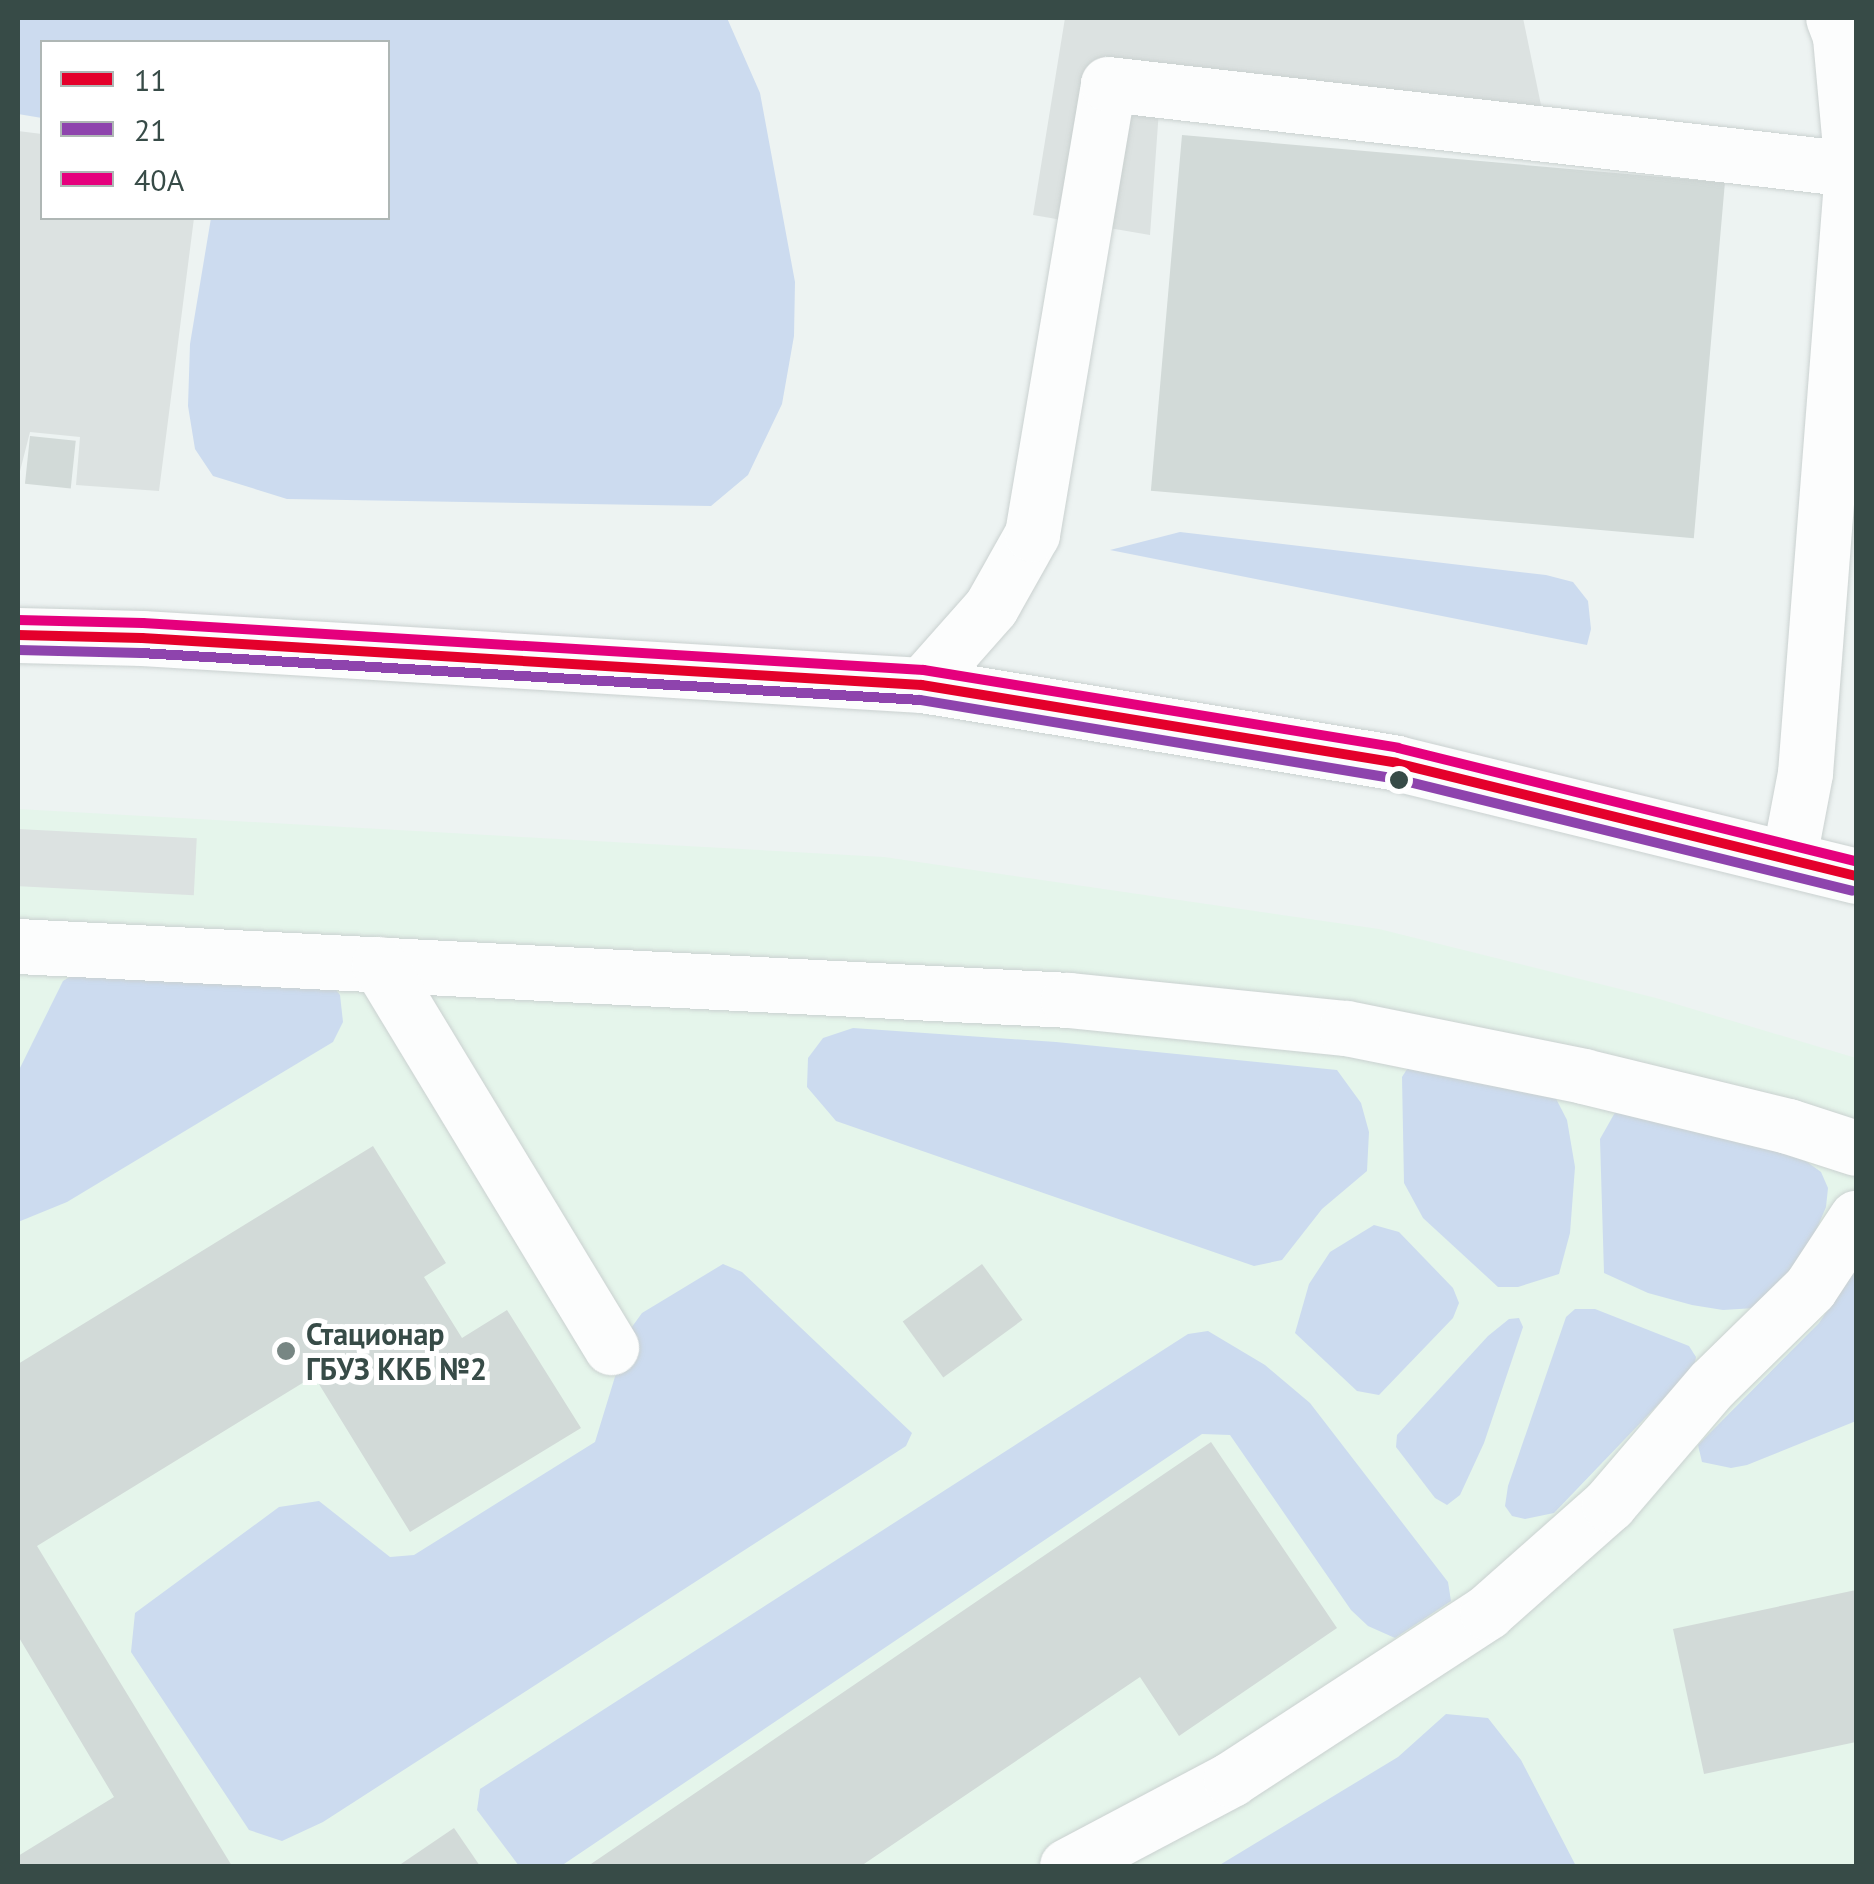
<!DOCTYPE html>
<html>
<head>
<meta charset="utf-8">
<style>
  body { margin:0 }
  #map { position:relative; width:1874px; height:1884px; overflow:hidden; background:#edf3f2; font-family:"PT Sans",sans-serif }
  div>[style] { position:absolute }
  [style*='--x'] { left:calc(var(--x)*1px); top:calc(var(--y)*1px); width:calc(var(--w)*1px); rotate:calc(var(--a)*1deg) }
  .medical>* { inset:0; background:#e5f5eb }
  .green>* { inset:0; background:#ccdbef }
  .parking>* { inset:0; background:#dce2e1; transform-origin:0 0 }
  .building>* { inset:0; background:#d2dad8; transform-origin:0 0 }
  .roads { filter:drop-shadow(0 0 2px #cad1d0) drop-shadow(0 0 2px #cad1d0) }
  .minor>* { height:55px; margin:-27.5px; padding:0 27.5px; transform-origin:27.5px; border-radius:27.5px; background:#fcfdfd }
  .bus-1>* { height:10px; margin:-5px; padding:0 5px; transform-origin:5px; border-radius:5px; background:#e4002b }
  .bus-2>* { height:10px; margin:-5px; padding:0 5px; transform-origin:5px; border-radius:5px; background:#8e44ad }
  .bus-3>* { height:10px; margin:-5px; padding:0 5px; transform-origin:5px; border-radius:5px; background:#e5007d }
  .dots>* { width:28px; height:28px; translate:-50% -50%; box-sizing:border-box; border:5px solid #fff; border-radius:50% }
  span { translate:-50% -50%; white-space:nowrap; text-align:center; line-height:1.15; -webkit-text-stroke:10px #fff; paint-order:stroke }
  .poi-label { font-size:30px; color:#374b47; font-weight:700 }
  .left { translate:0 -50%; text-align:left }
  .frame { position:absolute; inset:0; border:20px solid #374b47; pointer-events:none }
  .legend { position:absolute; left:40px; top:40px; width:350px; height:180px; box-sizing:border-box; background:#fff; border:2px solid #afb7b5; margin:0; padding:12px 18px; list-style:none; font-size:30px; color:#374b47 }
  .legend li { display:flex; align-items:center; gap:20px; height:50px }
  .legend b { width:50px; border:2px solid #afb7b5 }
</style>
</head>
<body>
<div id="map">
  <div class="medical">
    <i style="clip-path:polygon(18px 809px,884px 857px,1379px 929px,1656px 998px,1856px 1058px,1856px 1866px,18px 1866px)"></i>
  </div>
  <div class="green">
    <i style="clip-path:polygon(18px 18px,727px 18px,760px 93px,795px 282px,794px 336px,782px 404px,748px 475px,711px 506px,287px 499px,213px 476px,195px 449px,188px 406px,190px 344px,211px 218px,388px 218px,388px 42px,42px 42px,42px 118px,18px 114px)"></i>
    <i style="clip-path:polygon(1180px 532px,1546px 575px,1573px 582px,1588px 601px,1591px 629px,1587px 645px,1110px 550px)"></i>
    <i style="clip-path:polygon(82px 969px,331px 983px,340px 995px,343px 1022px,333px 1042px,67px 1202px,18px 1222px,18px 1072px,63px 981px)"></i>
    <i style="clip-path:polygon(853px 1028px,1056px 1042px,1337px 1070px,1361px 1103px,1369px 1132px,1367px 1171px,1322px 1209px,1282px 1260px,1254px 1266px,836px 1121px,807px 1087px,808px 1058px,823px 1038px)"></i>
    <i style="clip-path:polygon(1409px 1066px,1549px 1085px,1567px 1120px,1575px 1167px,1570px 1233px,1559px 1274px,1518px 1287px,1498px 1287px,1423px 1218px,1404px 1183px,1402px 1077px)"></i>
    <i style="clip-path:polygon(1617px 1109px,1792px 1151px,1821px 1172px,1828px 1188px,1826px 1207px,1806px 1254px,1755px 1308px,1723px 1310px,1692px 1305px,1648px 1293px,1604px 1273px,1600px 1139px)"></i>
    <i style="clip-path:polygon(1374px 1225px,1399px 1232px,1453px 1288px,1459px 1303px,1453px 1318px,1379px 1395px,1357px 1391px,1295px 1333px,1309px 1284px,1330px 1252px)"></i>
    <i style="clip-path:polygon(723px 1264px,742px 1272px,912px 1433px,906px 1446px,323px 1822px,282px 1841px,249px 1830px,131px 1652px,135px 1613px,279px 1507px,319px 1501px,390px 1557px,414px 1555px,595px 1442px,629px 1331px,642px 1313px)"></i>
    <i style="clip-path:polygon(1856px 1268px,1856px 1421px,1747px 1465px,1731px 1468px,1702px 1462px,1698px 1445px,1819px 1323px)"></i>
    <i style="clip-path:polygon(1575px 1309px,1595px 1309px,1689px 1346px,1696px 1357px,1694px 1367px,1554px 1513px,1525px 1519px,1512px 1516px,1505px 1506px,1508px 1486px,1566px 1317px)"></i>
    <i style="clip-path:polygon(1519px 1318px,1523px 1327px,1484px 1443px,1460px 1495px,1447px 1505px,1435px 1498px,1396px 1447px,1397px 1435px,1488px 1336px,1509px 1319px)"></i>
    <i style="clip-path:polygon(1208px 1331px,1265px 1365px,1310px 1403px,1448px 1582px,1451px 1601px,1395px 1638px,1368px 1626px,1351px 1610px,1230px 1435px,1202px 1434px,561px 1866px,519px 1866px,477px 1810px,480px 1789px,1188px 1334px)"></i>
    <i style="clip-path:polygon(1446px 1714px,1488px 1718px,1521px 1760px,1576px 1866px,1218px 1866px,1398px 1757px)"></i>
  </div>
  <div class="parking">
    <i style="clip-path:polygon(1065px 18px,1523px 18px,1547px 134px,1159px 110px,1150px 235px,1033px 215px)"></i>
    <i style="clip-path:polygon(18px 131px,42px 134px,42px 218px,194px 218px,159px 491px,76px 485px,80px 437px,30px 432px,18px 479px)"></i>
    <i style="left:18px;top:829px;width:179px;height:57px;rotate:3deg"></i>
  </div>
  <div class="building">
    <i style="left:1182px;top:135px;width:545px;height:357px;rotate:5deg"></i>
    <i style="left:30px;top:436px;width:46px;height:48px;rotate:6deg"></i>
    <i style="clip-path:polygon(373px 1146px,446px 1263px,424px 1277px,462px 1338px,507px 1310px,581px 1428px,410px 1532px,314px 1376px,37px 1546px,232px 1866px,18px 1866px,18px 1856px,114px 1797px,18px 1636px,18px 1364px)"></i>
    <i style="left:982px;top:1264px;width:69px;height:98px;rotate:54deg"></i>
    <i style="clip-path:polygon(1211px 1442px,1337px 1628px,1179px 1736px,1140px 1677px,861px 1866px,588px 1866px)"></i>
    <i style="clip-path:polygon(1856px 1590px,1856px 1742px,1704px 1774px,1673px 1629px)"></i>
    <i style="clip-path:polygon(454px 1828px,480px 1866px,398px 1866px)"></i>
  </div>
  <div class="roads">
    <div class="minor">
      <i style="--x:18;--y:635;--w:124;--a:1.4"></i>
      <i style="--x:142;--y:638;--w:781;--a:3.45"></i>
      <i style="--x:922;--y:685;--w:480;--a:9.3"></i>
      <i style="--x:1396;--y:763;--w:474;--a:13.8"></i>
      <i style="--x:922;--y:685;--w:104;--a:-48.5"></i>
      <i style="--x:991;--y:607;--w:84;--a:-60.7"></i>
      <i style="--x:1032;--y:534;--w:456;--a:-80.4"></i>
      <i style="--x:1108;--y:84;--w:749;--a:6.52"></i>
      <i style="--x:1789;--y:857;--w:86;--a:-79.2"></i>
      <i style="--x:1805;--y:773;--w:606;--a:-85.55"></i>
      <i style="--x:1852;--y:169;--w:134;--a:-95.2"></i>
      <i style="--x:1840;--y:36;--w:19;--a:-111"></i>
      <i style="--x:18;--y:946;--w:1051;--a:2.94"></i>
      <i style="--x:1068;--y:1000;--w:279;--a:5.8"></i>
      <i style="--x:1346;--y:1028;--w:242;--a:11.4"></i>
      <i style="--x:1583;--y:1076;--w:211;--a:13.7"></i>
      <i style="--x:1788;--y:1126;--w:71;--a:17.9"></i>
      <i style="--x:379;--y:964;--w:448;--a:58.8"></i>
      <i style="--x:1067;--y:1866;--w:186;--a:-27.9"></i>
      <i style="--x:1231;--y:1779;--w:306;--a:-33.1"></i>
      <i style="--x:1487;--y:1612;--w:163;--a:-41.5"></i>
      <i style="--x:1609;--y:1504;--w:158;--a:-49.4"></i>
      <i style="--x:1712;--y:1384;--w:137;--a:-44.4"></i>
      <i style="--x:1810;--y:1288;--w:84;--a:-56.7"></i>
    </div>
  </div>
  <div class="bus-1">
    <i style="--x:18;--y:635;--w:124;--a:1.4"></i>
    <i style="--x:142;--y:638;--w:781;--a:3.45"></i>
    <i style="--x:922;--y:685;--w:480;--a:9.3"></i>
    <i style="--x:1396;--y:763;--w:474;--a:13.8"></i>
  </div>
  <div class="bus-2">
    <i style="--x:18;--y:650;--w:123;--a:1.4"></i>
    <i style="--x:141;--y:653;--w:780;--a:3.45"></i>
    <i style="--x:920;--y:700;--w:479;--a:9.4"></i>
    <i style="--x:1393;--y:778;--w:473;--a:13.8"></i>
  </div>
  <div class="bus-3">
    <i style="--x:18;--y:620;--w:125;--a:1.4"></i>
    <i style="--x:143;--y:623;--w:782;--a:3.44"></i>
    <i style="--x:924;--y:670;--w:480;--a:9.3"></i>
    <i style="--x:1398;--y:748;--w:472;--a:13.9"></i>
  </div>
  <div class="dots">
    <i style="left:1399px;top:780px;background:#374b47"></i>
    <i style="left:286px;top:1351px;background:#778683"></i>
  </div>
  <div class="poi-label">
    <span class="left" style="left:306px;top:1351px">Стационар<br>ГБУЗ ККБ №2</span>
  </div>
  <div class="frame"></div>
  <ul class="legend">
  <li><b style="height:12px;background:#e4002b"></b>11</li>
  <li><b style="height:12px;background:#8e44ad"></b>21</li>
  <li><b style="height:12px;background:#e5007d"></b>40А</li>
  </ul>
</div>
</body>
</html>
